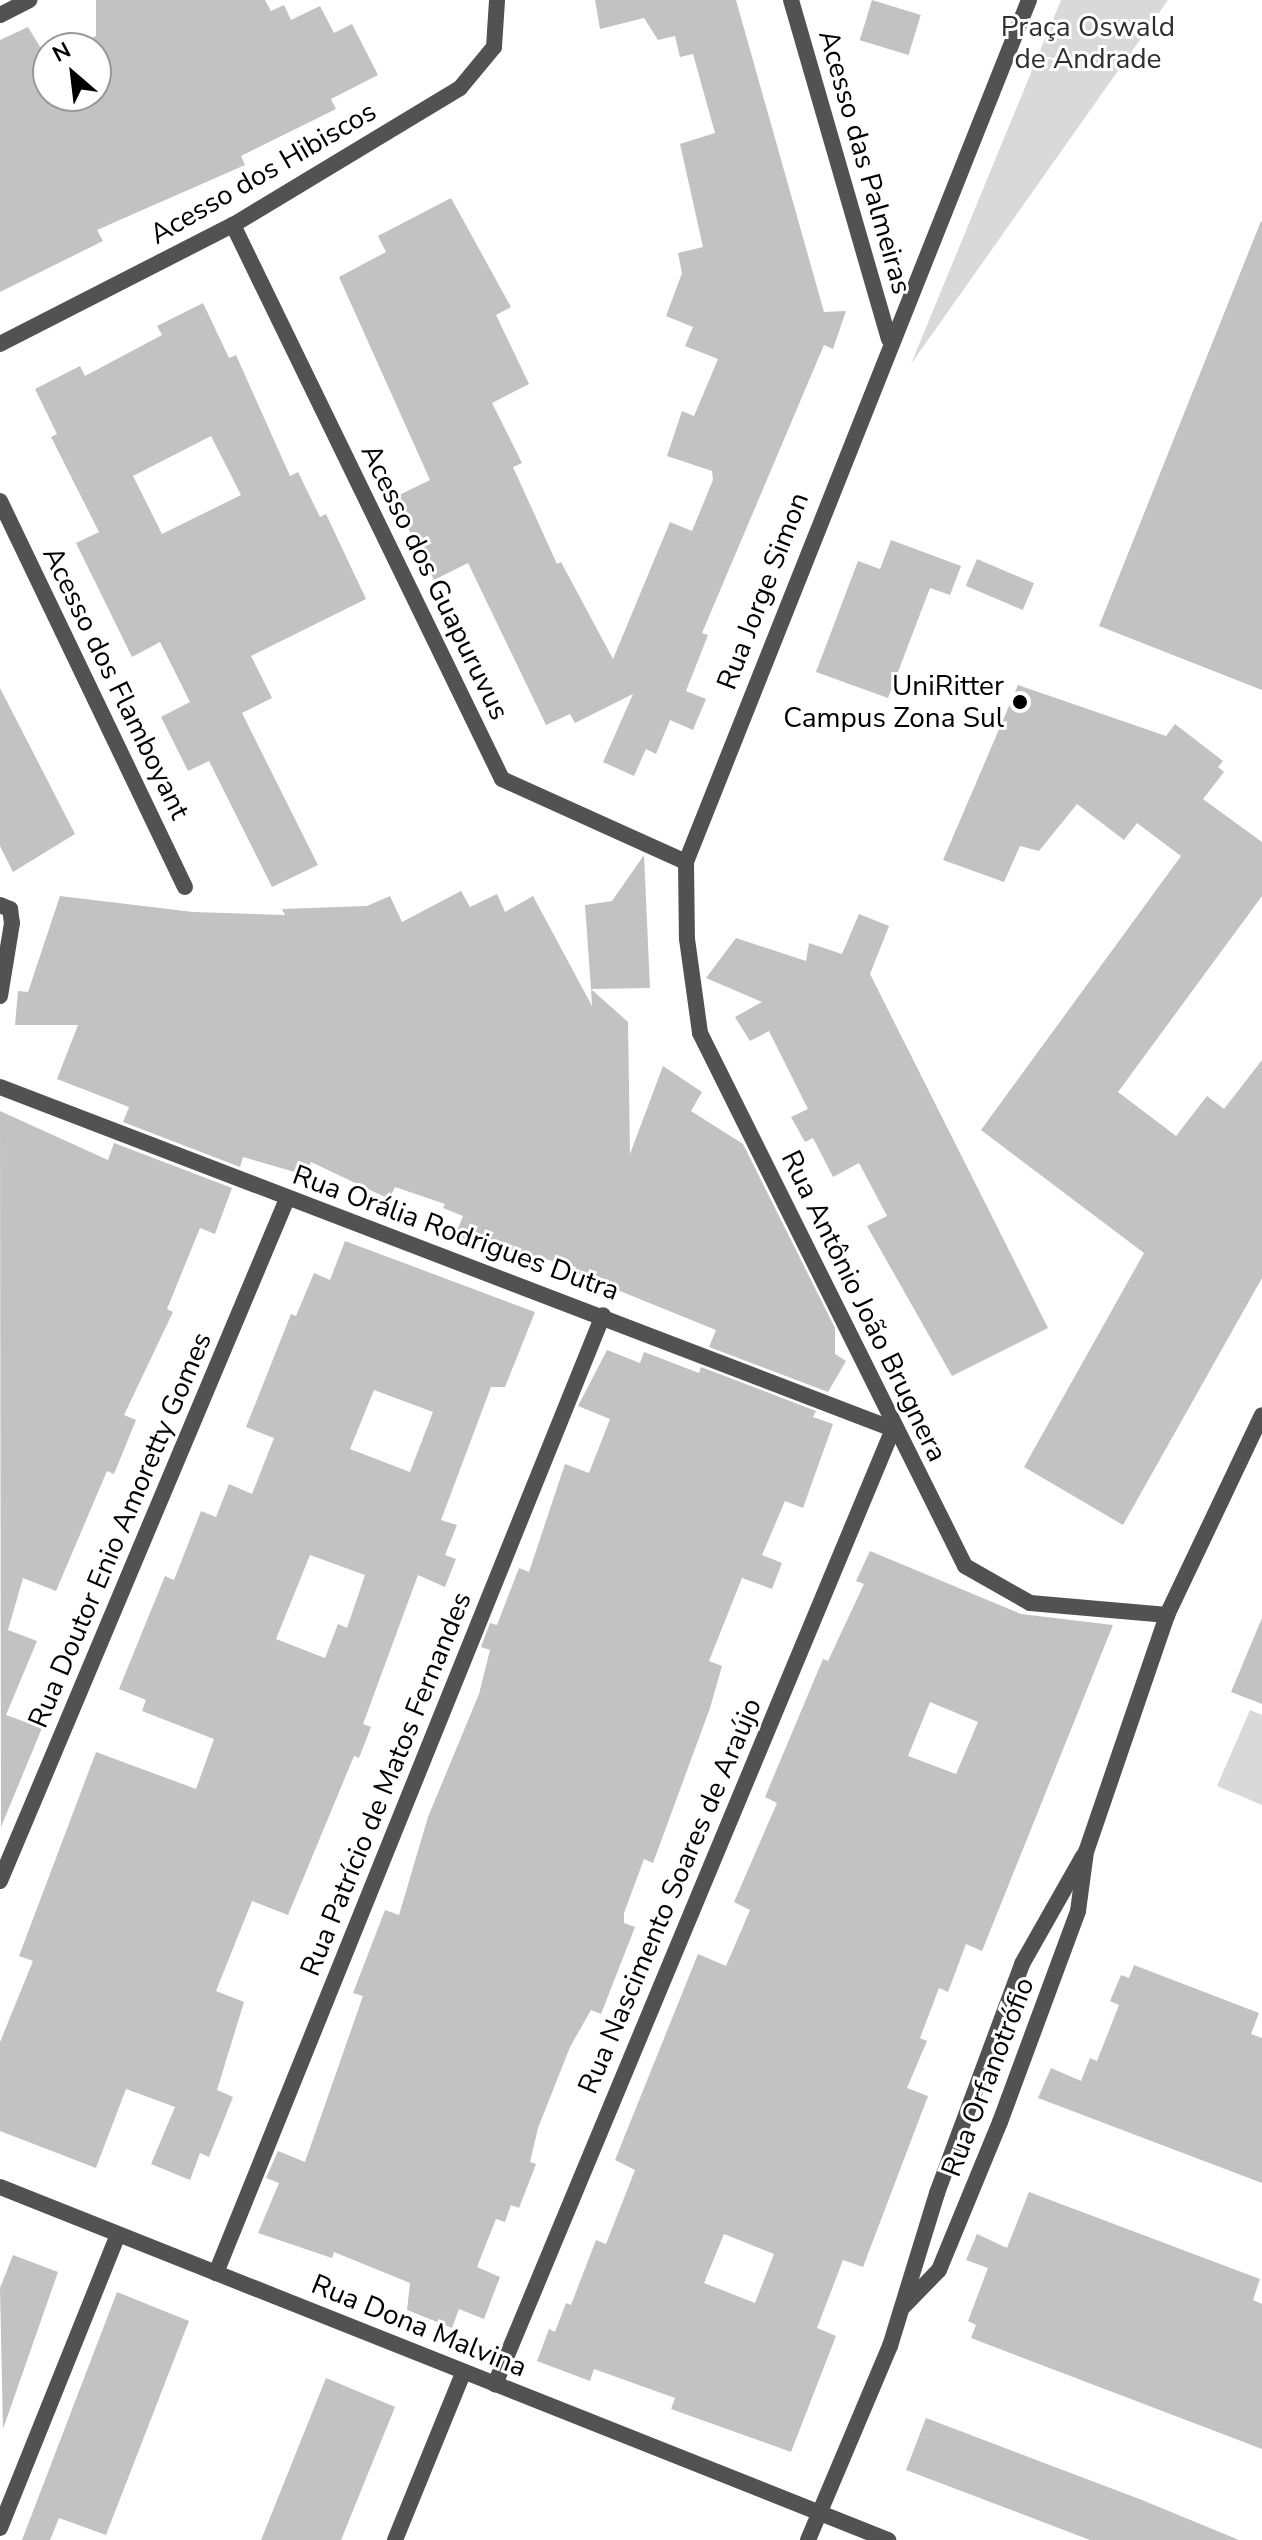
<!DOCTYPE html>
<html>
<head>
<meta charset="utf-8">
<style>
  body { margin:0 }
  #map { position:relative; width:1262px; height:2540px; overflow:hidden; background:#fff; font-family:"Nunito Sans",sans-serif }
  div>[style] { position:absolute }
  [style*='--x'] { left:calc(var(--x)*1px); top:calc(var(--y)*1px); width:calc(var(--w)*1px); rotate:calc(var(--a)*1deg) }
  .green>* { inset:0; background:#d9d9d9 }
  .building>* { inset:0; background:#c2c2c2; transform-origin:0 0 }
  .minor>* { height:16px; margin:-8px; padding:0 8px; transform-origin:8px; border-radius:8px; background:#525252 }
  .tertiary>* { height:16px; margin:-8px; padding:0 8px; transform-origin:8px; border-radius:8px; background:#525252 }
  .dots>* { width:22px; height:22px; translate:-50% -50%; box-sizing:border-box; border:4px solid #fff; border-radius:50% }
  span { translate:-50% -50%; white-space:nowrap; text-align:center; line-height:1.15; -webkit-text-stroke:6px #fff; paint-order:stroke }
  .park-label { font-size:28px; color:#303030 }
  .street-label { font-size:28px; color:#000 }
  .poi-label { font-size:28px; color:#000 }
  .right { translate:-100% -50%; text-align:right }
  .north { position:absolute; left:32px; top:32px; width:80px; height:80px; box-sizing:border-box; background:#fff; border:2px solid #999; border-radius:50%; rotate:332deg; font-size:22px; font-weight:700; line-height:32px; text-align:center; color:#000 }
  .north::after { content:''; display:block; margin:auto; width:28px; height:36px; background:#000; clip-path:polygon(50% 0,100% 100%,50% 72%,0 100%) }
</style>
</head>
<body>
<div id="map">
  <div class="green">
    <i style="clip-path:polygon(1061px 0,1168px 0,911px 364px)"></i>
    <i style="clip-path:polygon(1250px 1710px,1262px 1715px,1262px 1805px,1217px 1786px)"></i>
  </div>
  <div class="building">
    <i style="clip-path:polygon(96px 0,265px 0,271px 11px,284px 5px,291px 20px,320px 6px,334px 33px,352px 24px,378px 75px,331px 99px,336px 109px,241px 156px,245px 165px,97px 230px,103px 241px,0 292px,0 40px,28px 27px,48px 60px,48px 96px,96px 96px,96px 48px,71px 48px,96px 36px)"></i>
    <i style="clip-path:polygon(595px 0,736px 0,824px 312px,846px 311px,833px 349px,824px 345px,702px 633px,708px 635px,686px 691px,706px 699px,693px 730px,670px 720px,656px 754px,646px 749px,634px 776px,603px 762px,633px 694px,575px 723px,570px 714px,546px 725px,468px 563px,434px 580px,393px 498px,430px 480px,339px 277px,386px 252px,378px 236px,451px 198px,511px 307px,496px 315px,529px 384px,492px 403px,522px 463px,513px 467px,557px 564px,561px 562px,613px 659px,670px 522px,692px 531px,713px 480px,712px 471px,667px 456px,682px 411px,694px 416px,718px 359px,685px 346px,693px 327px,666px 316px,682px 273px,678px 253px,703px 247px,680px 144px,715px 133px,693px 54px,680px 57px,675px 36px,658px 40px,644px 18px,600px 29px)"></i>
    <i style="left:872px;top:0;width:51px;height:42px;rotate:17deg"></i>
    <i style="clip-path:polygon(1261px 221px,1262px 222px,1262px 690px,1099px 626px)"></i>
    <i style="clip-path:polygon(evenodd,203px 303px,229px 358px,236px 355px,290px 476px,298px 472px,320px 517px,326px 514px,366px 599px,251px 656px,272px 698px,242px 713px,318px 865px,272px 887px,209px 761px,188px 771px,161px 717px,190px 702px,160px 642px,132px 657px,76px 543px,99px 532px,51px 437px,57px 434px,35px 389px,80px 366px,85px 376px,162px 335px,157px 326px,203px 303px,211px 436px,241px 495px,162px 534px,133px 476px,211px 436px)"></i>
    <i style="clip-path:polygon(891px 540px,961px 566px,950px 595px,930px 588px,888px 698px,816px 672px,858px 561px,880px 569px)"></i>
    <i style="left:977px;top:559px;width:62px;height:29px;rotate:23deg"></i>
    <i style="clip-path:polygon(1018px 685px,1166px 736px,1175px 724px,1223px 761px,1218px 767px,1224px 772px,1203px 799px,1262px 842px,1262px 896px,1118px 1092px,1176px 1136px,1207px 1096px,1224px 1109px,1262px 1060px,1262px 1278px,1123px 1525px,1024px 1467px,1144px 1253px,981px 1130px,1181px 856px,1137px 823px,1124px 840px,1077px 804px,1039px 851px,1020px 846px,1004px 882px,943px 860px)"></i>
    <i style="clip-path:polygon(0 688px,75px 834px,13px 872px,0 846px)"></i>
    <i style="clip-path:polygon(644px 855px,650px 988px,591px 989px,585px 905px,612px 901px)"></i>
    <i style="clip-path:polygon(461px 891px,470px 907px,497px 894px,505px 912px,533px 896px,592px 1006px,591px 989px,628px 1022px,630px 1154px,663px 1066px,702px 1092px,691px 1111px,743px 1144px,835px 1328px,835px 1354px,846px 1361px,828px 1392px,709px 1347px,716px 1330px,573px 1272px,576px 1267px,455px 1236px,463px 1216px,443px 1208px,445px 1204px,395px 1187px,389px 1199px,311px 1162px,305px 1175px,243px 1157px,240px 1167px,123px 1122px,129px 1107px,57px 1079px,78px 1025px,15px 1025px,18px 991px,28px 992px,60px 896px,193px 912px,285px 915px,282px 909px,367px 906px,390px 896px,402px 922px)"></i>
    <i style="clip-path:polygon(859px 914px,889px 926px,870px 974px,1048px 1328px,952px 1376px,867px 1226px,887px 1216px,859px 1163px,833px 1177px,813px 1138px,805px 1142px,791px 1117px,808px 1109px,769px 1031px,750px 1041px,735px 1017px,762px 1002px,706px 978px,736px 938px,806px 961px,809px 943px,842px 954px)"></i>
    <i style="clip-path:polygon(0 1111px,108px 1160px,114px 1143px,232px 1188px,215px 1234px,200px 1228px,167px 1309px,173px 1312px,124px 1415px,136px 1420px,114px 1474px,107px 1471px,56px 1591px,23px 1578px,8px 1630px,37px 1641px,6px 1715px,42px 1728px,1px 1827px)"></i>
    <i style="clip-path:polygon(evenodd,345px 1241px,535px 1312px,505px 1387px,491px 1387px,441px 1520px,457px 1525px,445px 1555px,456px 1559px,445px 1587px,418px 1575px,363px 1724px,371px 1727px,359px 1758px,354px 1756px,288px 1915px,252px 1901px,216px 1991px,244px 2002px,217px 2090px,233px 2097px,209px 2157px,200px 2153px,190px 2180px,151px 2164px,175px 2107px,126px 2089px,96px 2168px,0 2131px,0 2042px,33px 1961px,19px 1956px,96px 1752px,196px 1789px,214px 1739px,142px 1711px,146px 1700px,119px 1689px,165px 1576px,174px 1580px,201px 1511px,216px 1517px,229px 1484px,252px 1494px,274px 1438px,246px 1427px,291px 1314px,296px 1316px,314px 1273px,330px 1280px,345px 1241px,374px 1390px,433px 1412px,410px 1472px,350px 1449px,374px 1390px,345px 1241px,310px 1555px,365px 1575px,347px 1628px,338px 1624px,325px 1658px,276px 1639px,310px 1555px)"></i>
    <i style="clip-path:polygon(607px 1350px,640px 1363px,644px 1352px,699px 1373px,701px 1367px,816px 1411px,813px 1417px,833px 1424px,803px 1508px,785px 1501px,762px 1555px,782px 1563px,772px 1589px,742px 1578px,709px 1661px,722px 1666px,710px 1708px,653px 1863px,644px 1859px,624px 1913px,624px 1923px,635px 1927px,601px 2014px,591px 2010px,570px 2047px,538px 2128px,530px 2162px,536px 2164px,519px 2208px,511px 2205px,505px 2222px,496px 2219px,477px 2267px,500px 2277px,484px 2319px,459px 2309px,452px 2328px,407px 2310px,410px 2283px,334px 2252px,332px 2258px,258px 2233px,279px 2183px,266px 2178px,278px 2151px,305px 2162px,363px 1996px,353px 1993px,385px 1910px,399px 1915px,428px 1817px,479px 1694px,490px 1650px,481px 1647px,490px 1623px,497px 1625px,519px 1568px,529px 1572px,565px 1464px,589px 1473px,610px 1419px,578px 1406px)"></i>
    <i style="clip-path:polygon(evenodd,870px 1551px,1021px 1614px,1113px 1625px,982px 1951px,966px 1944px,948px 1992px,939px 1988px,920px 2038px,927px 2041px,907px 2088px,928px 2096px,863px 2267px,843px 2260px,817px 2328px,836px 2336px,791px 2452px,671px 2409px,675px 2398px,594px 2369px,590px 2381px,537px 2361px,549px 2329px,555px 2332px,566px 2303px,571px 2305px,596px 2240px,606px 2244px,635px 2170px,615px 2160px,698px 1954px,726px 1966px,750px 1910px,734px 1902px,777px 1803px,765px 1797px,823px 1659px,828px 1661px,864px 1584px,856px 1581px,870px 1551px,930px 1702px,978px 1722px,956px 1774px,908px 1756px,930px 1702px,870px 1551px,724px 2234px,774px 2254px,755px 2303px,704px 2283px,724px 2234px)"></i>
    <i style="clip-path:polygon(1262px 1618px,1262px 1704px,1231px 1692px)"></i>
    <i style="clip-path:polygon(1134px 1965px,1259px 2013px,1251px 2034px,1262px 2038px,1262px 2183px,1038px 2098px,1051px 2068px,1081px 2081px,1090px 2058px,1097px 2061px,1119px 2005px,1110px 2001px,1121px 1975px,1129px 1978px)"></i>
    <i style="clip-path:polygon(1029px 2192px,1260px 2279px,1253px 2300px,1262px 2304px,1262px 2449px,971px 2338px,976px 2325px,968px 2321px,988px 2268px,966px 2260px,977px 2234px,1007px 2248px)"></i>
    <i style="clip-path:polygon(13px 2255px,58px 2272px,3px 2429px,0 2288px)"></i>
    <i style="clip-path:polygon(117px 2292px,189px 2321px,106px 2535px,59px 2518px,50px 2540px,22px 2540px)"></i>
    <i style="clip-path:polygon(326px 2378px,395px 2407px,341px 2540px,261px 2540px)"></i>
    <i style="clip-path:polygon(926px 2418px,1142px 2500px,1239px 2540px,1090px 2540px,906px 2470px)"></i>
  </div>
  <div class="minor">
    <i style="--x:791;--y:0;--w:353;--a:73.9"></i>
    <i style="--x:1029;--y:0;--w:928;--a:111.7"></i>
    <i style="--x:686;--y:862;--w:77;--a:89.3"></i>
    <i style="--x:687;--y:939;--w:95;--a:82.1"></i>
    <i style="--x:700;--y:1033;--w:595;--a:63.56"></i>
    <i style="--x:965;--y:1566;--w:75;--a:29.6"></i>
    <i style="--x:1030;--y:1603;--w:138;--a:5"></i>
    <i style="--x:0;--y:15;--w:33;--a:-27"></i>
    <i style="--x:233;--y:225;--w:616;--a:64.1"></i>
    <i style="--x:502;--y:779;--w:202;--a:24.3"></i>
    <i style="--x:0;--y:344;--w:262;--a:-27.1"></i>
    <i style="--x:233;--y:225;--w:265;--a:-31.1"></i>
    <i style="--x:460;--y:88;--w:53;--a:-50.3"></i>
    <i style="--x:494;--y:47;--w:47;--a:-86.3"></i>
    <i style="--x:0;--y:501;--w:428;--a:64.4"></i>
    <i style="--x:0;--y:905;--w:11;--a:22"></i>
    <i style="--x:10;--y:909;--w:14;--a:82"></i>
    <i style="--x:12;--y:923;--w:74;--a:99.3"></i>
    <i style="--x:0;--y:1087;--w:956;--a:20.96"></i>
    <i style="--x:893;--y:1429;--w:1035;--a:112.62"></i>
    <i style="--x:0;--y:1881;--w:740;--a:-67.18"></i>
    <i style="--x:216;--y:2273;--w:1033;--a:-68"></i>
    <i style="--x:0;--y:2528;--w:316;--a:-68.1"></i>
    <i style="--x:395;--y:2540;--w:180;--a:-67.8"></i>
  </div>
  <div class="tertiary">
    <i style="--x:0;--y:2187;--w:956;--a:21.68"></i>
    <i style="--x:904;--y:2306;--w:50;--a:-45.8"></i>
    <i style="--x:939;--y:2270;--w:160;--a:-67.6"></i>
    <i style="--x:1000;--y:2122;--w:225;--a:-69.7"></i>
    <i style="--x:1078;--y:1911;--w:60;--a:-82.3"></i>
    <i style="--x:1086;--y:1852;--w:250;--a:-71.1"></i>
    <i style="--x:1167;--y:1615;--w:221;--a:-64.6"></i>
    <i style="--x:808;--y:2540;--w:211;--a:-67.1"></i>
    <i style="--x:890;--y:2346;--w:160;--a:-72.9"></i>
    <i style="--x:937;--y:2193;--w:244;--a:-69.6"></i>
    <i style="--x:1022;--y:1964;--w:124;--a:-60.5"></i>
  </div>
  <div class="dots">
    <i style="left:1020px;top:702px;background:#000"></i>
  </div>
  <div class="park-label">
    <span style="left:1088px;top:43px">Praça Oswald<br>de Andrade</span>
  </div>
  <div class="street-label">
    <span style="left:865px;top:162px;rotate:74deg">Acesso das Palmeiras</span>
    <span style="left:263px;top:173px;rotate:-30deg">Acesso dos Hibiscos</span>
    <span style="left:435px;top:582px;rotate:64deg">Acesso dos Guapuruvus</span>
    <span style="left:763px;top:591px;rotate:-69deg">Rua Jorge Simon</span>
    <span style="left:116px;top:683px;rotate:64deg">Acesso dos Flamboyant</span>
    <span style="left:456px;top:1233px;rotate:20deg">Rua Orália Rodrigues Dutra</span>
    <span style="left:864px;top:1306px;rotate:64deg">Rua Antônio João Brugnera</span>
    <span style="left:120px;top:1530px;rotate:-67deg">Rua Doutor Enio Amoretty Gomes</span>
    <span style="left:386px;top:1784px;rotate:-68deg">Rua Patrício de Matos Fernandes</span>
    <span style="left:670px;top:1896px;rotate:-67deg">Rua Nascimento Soares de Araújo</span>
    <span style="left:988px;top:2077px;rotate:-69deg">Rua Orfanotrófio</span>
    <span style="left:419px;top:2326px;rotate:22deg">Rua Dona Malvina</span>
  </div>
  <div class="poi-label">
    <span class="right" style="left:1004px;top:702px">UniRitter<br>Campus Zona Sul</span>
  </div>
  <div class="north">N</div>
</div>
</body>
</html>
